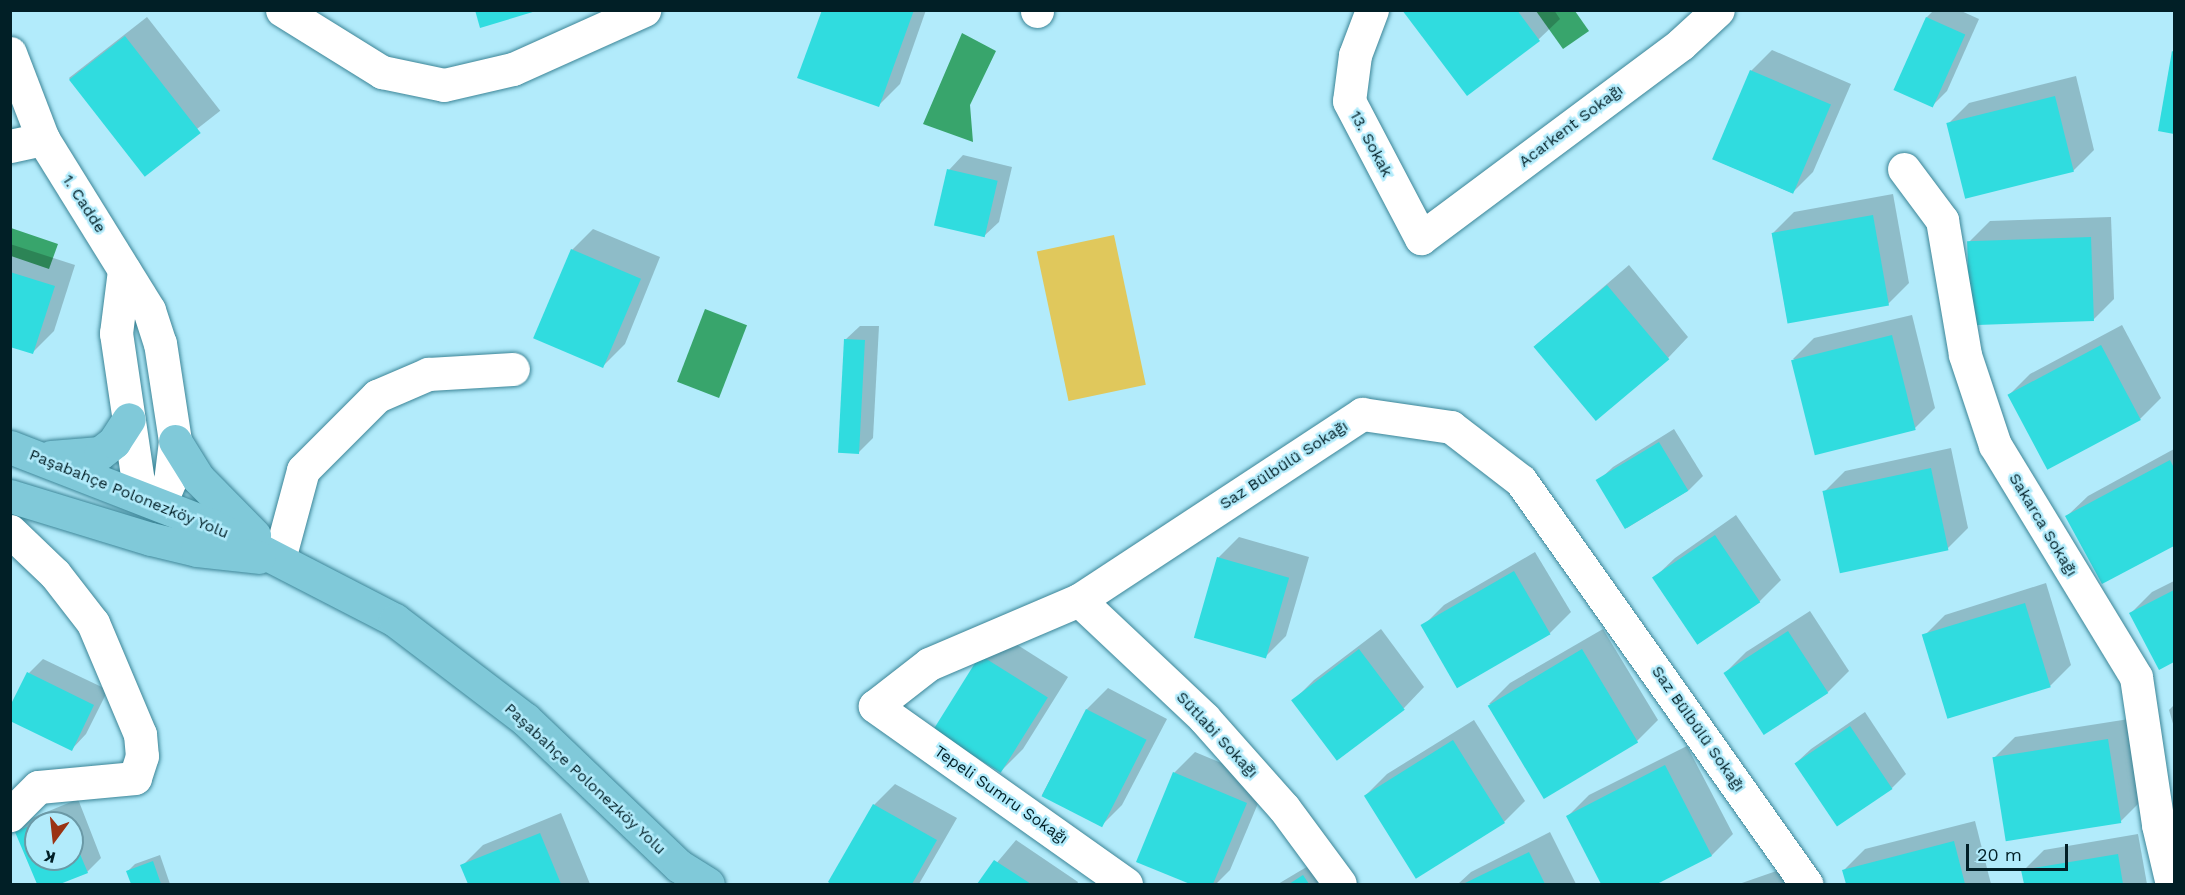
<!DOCTYPE html>
<html>
<head>
<meta charset="utf-8">
<style>
  body { margin:0 }
  #map { position:relative; width:2185px; height:895px; overflow:hidden; background:#b2ebfb; font-family:"Work Sans",sans-serif }
  div>[style] { position:absolute }
  [style*='--x'] { left:calc(var(--x)*1px); top:calc(var(--y)*1px); width:calc(var(--w)*1px); rotate:calc(var(--a)*1deg) }
  .green>* { inset:0; background:#e0c85c; transform-origin:0 0 }
  .water>* { inset:0; background:#38a56c; transform-origin:0 0 }
  .shadow>* { inset:0; background:#0003; transform-origin:0 0 }
  .building>* { inset:0; background:#30dcdf; transform-origin:0 0 }
  .roads { filter:drop-shadow(0 0 2px #3c8597) drop-shadow(0 0 2px #3c8597) }
  .minor>* { height:33px; margin:-16.5px; padding:0 16.5px; transform-origin:16.5px; border-radius:16.5px; background:#fff }
  .primary>* { height:33px; margin:-16.5px; padding:0 16.5px; transform-origin:16.5px; border-radius:16.5px; background:#80c9d9 }
  span { translate:-50% -50%; white-space:nowrap; text-align:center; line-height:1.15; -webkit-text-stroke:5px #b2ebfb; paint-order:stroke }
  .street-label { font-size:16px; color:#011f26 }
  .frame { position:absolute; inset:0; border:12px solid #011f26; pointer-events:none }
  .north { position:absolute; left:24px; top:811px; width:60px; height:60px; box-sizing:border-box; background:#b2ebfb; border:2px solid #6b99a6; border-radius:50%; rotate:195deg; font-size:16px; font-weight:700; line-height:24px; text-align:center; color:#011f26 }
  .north::after { content:''; display:block; margin:auto; width:21px; height:27px; background:#9a3313; clip-path:polygon(50% 0,100% 100%,50% 72%,0 100%) }
  .scale { position:absolute; left:1966px; top:844px; width:102px; height:27px; box-sizing:border-box; border:3px solid #011f26; border-top:0; padding-left:8px; font-size:18px; line-height:21px; white-space:nowrap; color:#011f26; -webkit-text-stroke:4px #b2ebfb; paint-order:stroke }
</style>
</head>
<body>
<div id="map">
  <div class="green">
    <i style="left:1114px;top:235px;width:153px;height:79px;rotate:78deg"></i>
  </div>
  <div class="water">
    <i style="clip-path:polygon(1536px 11px,1575px 11px,1589px 31px,1563px 49px)"></i>
    <i style="clip-path:polygon(962px 33px,996px 51px,970px 105px,973px 142px,923px 124px)"></i>
    <i style="clip-path:polygon(11px 228px,58px 244px,49px 269px,11px 256px)"></i>
    <i style="left:705px;top:309px;width:45px;height:78px;rotate:21deg"></i>
  </div>
  <div class="shadow">
    <i style="clip-path:polygon(823px 10px,926px 10px,900px 84px,879px 105px)"></i>
    <i style="clip-path:polygon(1404px 10px,1554px 10px,1560px 19px,1539px 39px,1467px 94px)"></i>
    <i style="clip-path:polygon(1934px 10px,1959px 10px,1979px 19px,1947px 91px,1933px 105px,1896px 89px,1927px 17px)"></i>
    <i style="left:147px;top:17px;width:119px;height:99px;rotate:52deg"></i>
    <i style="clip-path:polygon(1772px 50px,1851px 84px,1813px 172px,1792px 193px,1713px 159px,1751px 71px)"></i>
    <i style="clip-path:polygon(2174px 51px,2174px 132px,2160px 130px)"></i>
    <i style="clip-path:polygon(2076px 76px,2094px 150px,2073px 171px,1948px 124px,1969px 103px)"></i>
    <i style="clip-path:polygon(963px 155px,1012px 167px,999px 222px,984px 236px,949px 170px)"></i>
    <i style="clip-path:polygon(1893px 194px,1909px 283px,1888px 304px,1773px 233px,1794px 212px)"></i>
    <i style="clip-path:polygon(2111px 217px,2114px 299px,2093px 320px,1969px 242px,1990px 221px)"></i>
    <i style="clip-path:polygon(593px 229px,660px 257px,625px 344px,604px 365px,572px 250px)"></i>
    <i style="clip-path:polygon(10px 244px,75px 265px,54px 331px,33px 352px,10px 345px)"></i>
    <i style="clip-path:polygon(1629px 265px,1688px 337px,1668px 358px,1535px 346px)"></i>
    <i style="clip-path:polygon(1912px 315px,1935px 408px,1914px 429px,1793px 359px,1814px 338px)"></i>
    <i style="clip-path:polygon(2122px 325px,2161px 398px,2140px 419px,2009px 395px,2030px 374px)"></i>
    <i style="clip-path:polygon(860px 326px,879px 326px,873px 438px,858px 453px,845px 340px)"></i>
    <i style="clip-path:polygon(1674px 429px,1703px 476px,1689px 490px,1627px 528px,1598px 481px,1613px 467px)"></i>
    <i style="clip-path:polygon(1951px 448px,1968px 528px,1947px 549px,1824px 492px,1845px 471px)"></i>
    <i style="clip-path:polygon(2174px 449px,2174px 544px,2102px 582px,2067px 516px,2088px 496px)"></i>
    <i style="clip-path:polygon(1736px 515px,1781px 580px,1760px 601px,1698px 643px,1654px 578px,1675px 558px)"></i>
    <i style="clip-path:polygon(1239px 537px,1309px 557px,1286px 636px,1265px 657px,1218px 558px)"></i>
    <i style="clip-path:polygon(1535px 552px,1571px 612px,1550px 633px,1423px 626px,1444px 605px)"></i>
    <i style="clip-path:polygon(2174px 581px,2174px 661px,2159px 668px,2131px 613px,2152px 592px)"></i>
    <i style="clip-path:polygon(2046px 583px,2071px 665px,2050px 686px,1924px 636px,1945px 615px)"></i>
    <i style="clip-path:polygon(1810px 611px,1849px 671px,1828px 692px,1725px 673px,1746px 652px)"></i>
    <i style="clip-path:polygon(1381px 629px,1424px 687px,1404px 708px,1293px 701px,1314px 680px)"></i>
    <i style="clip-path:polygon(1603px 629px,1658px 720px,1637px 741px,1489px 704px,1510px 683px)"></i>
    <i style="clip-path:polygon(1002px 635px,1068px 677px,1023px 749px,1002px 770px,981px 656px)"></i>
    <i style="clip-path:polygon(43px 659px,108px 690px,86px 734px,72px 749px,29px 673px)"></i>
    <i style="clip-path:polygon(1108px 688px,1167px 719px,1122px 805px,1101px 826px,1042px 795px,1087px 709px)"></i>
    <i style="clip-path:polygon(2174px 705px,2174px 727px,2169px 710px)"></i>
    <i style="clip-path:polygon(1865px 712px,1906px 774px,1892px 788px,1796px 763px,1811px 749px)"></i>
    <i style="clip-path:polygon(2129px 719px,2142px 800px,2121px 821px,1994px 758px,2015px 737px)"></i>
    <i style="clip-path:polygon(1474px 720px,1525px 801px,1504px 822px,1366px 795px,1387px 774px)"></i>
    <i style="clip-path:polygon(1687px 746px,1733px 834px,1712px 855px,1654px 884px,1603px 884px,1568px 816px,1589px 795px)"></i>
    <i style="clip-path:polygon(1195px 752px,1267px 782px,1230px 870px,1216px 884px,1194px 884px,1138px 861px,1174px 773px)"></i>
    <i style="clip-path:polygon(895px 784px,957px 818px,919px 884px,830px 882px,874px 805px)"></i>
    <i style="clip-path:polygon(evenodd,78px 799px,101px 858px,87px 872px,56px 884px,38px 884px,17px 832px,32px 818px,78px 799px,36px 823px,72px 823px,72px 859px,36px 859px,36px 823px)"></i>
    <i style="clip-path:polygon(561px 813px,590px 884px,470px 884px,462px 866px,483px 845px)"></i>
    <i style="clip-path:polygon(1975px 821px,1991px 884px,1848px 884px,1844px 870px,1865px 849px)"></i>
    <i style="clip-path:polygon(1550px 832px,1576px 884px,1458px 884px,1471px 872px)"></i>
    <i style="clip-path:polygon(2138px 834px,2147px 884px,2025px 884px,2023px 871px,2044px 850px)"></i>
    <i style="clip-path:polygon(1016px 840px,1078px 882px,1077px 884px,979px 884px)"></i>
    <i style="clip-path:polygon(160px 855px,170px 884px,133px 884px,128px 871px,135px 864px)"></i>
    <i style="clip-path:polygon(1325px 856px,1343px 884px,1278px 884px)"></i>
    <i style="clip-path:polygon(1782px 869px,1787px 884px,1739px 884px)"></i>
  </div>
  <div class="building">
    <i style="clip-path:polygon(475px 10px,536px 10px,536px 11px,480px 28px)"></i>
    <i style="clip-path:polygon(822px 10px,914px 10px,879px 107px,797px 78px)"></i>
    <i style="clip-path:polygon(1402px 10px,1517px 10px,1540px 41px,1467px 96px)"></i>
    <i style="left:1926px;top:17px;width:43px;height:80px;rotate:24deg"></i>
    <i style="left:125px;top:36px;width:123px;height:71px;rotate:52deg"></i>
    <i style="clip-path:polygon(2172px 51px,2174px 52px,2174px 134px,2158px 131px)"></i>
    <i style="left:1750px;top:70px;width:88px;height:97px;rotate:23deg"></i>
    <i style="left:2055px;top:96px;width:78px;height:112px;rotate:76deg"></i>
    <i style="left:947px;top:169px;width:52px;height:58px;rotate:13deg"></i>
    <i style="left:1873px;top:215px;width:92px;height:103px;rotate:80deg"></i>
    <i style="left:2091px;top:237px;width:84px;height:124px;rotate:88deg"></i>
    <i style="left:571px;top:249px;width:76px;height:97px;rotate:23deg"></i>
    <i style="clip-path:polygon(10px 272px,55px 286px,33px 354px,10px 347px)"></i>
    <i style="left:1607px;top:285px;width:97px;height:96px;rotate:50deg"></i>
    <i style="left:1892px;top:335px;width:98px;height:104px;rotate:76deg"></i>
    <i style="left:844px;top:339px;width:21px;height:114px;rotate:3deg"></i>
    <i style="left:2101px;top:345px;width:85px;height:106px;rotate:62deg"></i>
    <i style="left:1659px;top:442px;width:57px;height:74px;rotate:59deg"></i>
    <i style="clip-path:polygon(2170px 460px,2174px 468px,2174px 546px,2102px 584px,2065px 516px)"></i>
    <i style="left:1931px;top:468px;width:84px;height:111px;rotate:78deg"></i>
    <i style="left:1715px;top:535px;width:81px;height:76px;rotate:56deg"></i>
    <i style="left:1217px;top:557px;width:75px;height:84px;rotate:16deg"></i>
    <i style="left:1514px;top:571px;width:73px;height:108px;rotate:60deg"></i>
    <i style="clip-path:polygon(2174px 590px,2174px 662px,2159px 670px,2129px 613px)"></i>
    <i style="left:2025px;top:603px;width:88px;height:108px;rotate:73deg"></i>
    <i style="left:1788px;top:631px;width:74px;height:77px;rotate:57deg"></i>
    <i style="left:1359px;top:649px;width:76px;height:85px;rotate:53deg"></i>
    <i style="left:1582px;top:649px;width:109px;height:110px;rotate:59deg"></i>
    <i style="left:980px;top:655px;width:80px;height:89px;rotate:32deg"></i>
    <i style="clip-path:polygon(27px 672px,94px 705px,72px 751px,10px 721px,10px 706px)"></i>
    <i style="left:1086px;top:709px;width:68px;height:98px;rotate:27deg"></i>
    <i style="left:1850px;top:726px;width:76px;height:67px;rotate:56deg"></i>
    <i style="left:2108px;top:739px;width:85px;height:117px;rotate:81deg"></i>
    <i style="left:1453px;top:740px;width:98px;height:105px;rotate:58deg"></i>
    <i style="clip-path:polygon(1665px 765px,1712px 856px,1657px 884px,1601px 884px,1566px 816px)"></i>
    <i style="clip-path:polygon(1173px 772px,1247px 803px,1213px 884px,1190px 884px,1136px 862px)"></i>
    <i style="clip-path:polygon(873px 804px,937px 840px,912px 884px,831px 884px,828px 882px)"></i>
    <i style="clip-path:polygon(63px 813px,67px 823px,37px 823px)"></i>
    <i style="clip-path:polygon(36px 823px,36px 859px,72px 859px,72px 835px,88px 873px,60px 884px,37px 884px,15px 832px)"></i>
    <i style="clip-path:polygon(540px 833px,561px 884px,468px 884px,460px 865px)"></i>
    <i style="clip-path:polygon(1954px 841px,1965px 884px,1846px 884px,1842px 870px)"></i>
    <i style="clip-path:polygon(1529px 852px,1545px 884px,1463px 884px)"></i>
    <i style="clip-path:polygon(2118px 854px,2123px 884px,2024px 884px,2021px 870px)"></i>
    <i style="clip-path:polygon(994px 860px,1031px 884px,977px 884px)"></i>
    <i style="clip-path:polygon(153px 861px,161px 884px,131px 884px,126px 871px)"></i>
    <i style="clip-path:polygon(1303px 875px,1309px 884px,1289px 884px)"></i>
  </div>
  <div class="roads">
    <div class="minor">
      <i style="--x:282;--y:10;--w:118;--a:31.8"></i>
      <i style="--x:382;--y:72;--w:63;--a:11.8"></i>
      <i style="--x:444;--y:85;--w:71;--a:-13.1"></i>
      <i style="--x:513;--y:69;--w:144;--a:-24.2"></i>
      <i style="--x:1372;--y:10;--w:48;--a:110.7"></i>
      <i style="--x:1355;--y:55;--w:46;--a:97.4"></i>
      <i style="--x:1349;--y:101;--w:155;--a:62.3"></i>
      <i style="--x:1421;--y:238;--w:324;--a:-36.7"></i>
      <i style="--x:1681;--y:44;--w:50;--a:-42.6"></i>
      <i style="--x:1037;--y:11;--w:1;--a:-90"></i>
      <i style="--x:10;--y:53;--w:92;--a:69"></i>
      <i style="--x:43;--y:139;--w:201;--a:58.2"></i>
      <i style="--x:149;--y:310;--w:35;--a:72"></i>
      <i style="--x:160;--y:343;--w:99;--a:81.3"></i>
      <i style="--x:175;--y:441;--w:39;--a:97"></i>
      <i style="--x:170;--y:480;--w:26;--a:113"></i>
      <i style="--x:10;--y:146;--w:34;--a:-12"></i>
      <i style="--x:1904;--y:169;--w:64;--a:53.3"></i>
      <i style="--x:1942;--y:220;--w:137;--a:80.3"></i>
      <i style="--x:1965;--y:355;--w:95;--a:71.6"></i>
      <i style="--x:1995;--y:445;--w:271;--a:58.7"></i>
      <i style="--x:2136;--y:677;--w:150;--a:81.5"></i>
      <i style="--x:2158;--y:825;--w:61;--a:76.7"></i>
      <i style="--x:124;--y:270;--w:64;--a:97.2"></i>
      <i style="--x:116;--y:333;--w:165;--a:81.6"></i>
      <i style="--x:10;--y:531;--w:62;--a:43.7"></i>
      <i style="--x:55;--y:574;--w:62;--a:52.2"></i>
      <i style="--x:93;--y:623;--w:121;--a:67.1"></i>
      <i style="--x:140;--y:734;--w:22;--a:85"></i>
      <i style="--x:142;--y:756;--w:23;--a:108"></i>
      <i style="--x:135;--y:778;--w:97;--a:174.7"></i>
      <i style="--x:38;--y:787;--w:40;--a:135"></i>
      <i style="--x:279;--y:559;--w:92;--a:-74.9"></i>
      <i style="--x:303;--y:470;--w:105;--a:-45"></i>
      <i style="--x:377;--y:396;--w:56;--a:-23.3"></i>
      <i style="--x:428;--y:374;--w:85;--a:-3.4"></i>
      <i style="--x:1079;--y:600;--w:172;--a:43.3"></i>
      <i style="--x:1204;--y:718;--w:120;--a:48.4"></i>
      <i style="--x:1284;--y:808;--w:94;--a:53.6"></i>
      <i style="--x:1126;--y:884;--w:308;--a:-144.7"></i>
      <i style="--x:875;--y:706;--w:68;--a:-37.9"></i>
      <i style="--x:929;--y:664;--w:163;--a:-23.1"></i>
      <i style="--x:1079;--y:600;--w:339;--a:-33.3"></i>
      <i style="--x:1362;--y:414;--w:90;--a:8.3"></i>
      <i style="--x:1451;--y:427;--w:88;--a:37.6"></i>
      <i style="--x:1521;--y:481;--w:494;--a:54.7"></i>
    </div>
    <div class="primary">
      <i style="--x:175;--y:441;--w:44;--a:58.1"></i>
      <i style="--x:198;--y:478;--w:80;--a:45.5"></i>
      <i style="--x:10;--y:447;--w:213;--a:21.2"></i>
      <i style="--x:209;--y:524;--w:209;--a:27.3"></i>
      <i style="--x:395;--y:620;--w:163;--a:37.3"></i>
      <i style="--x:525;--y:719;--w:213;--a:43.7"></i>
      <i style="--x:679;--y:866;--w:34;--a:32"></i>
      <i style="--x:51;--y:457;--w:49;--a:-4.7"></i>
      <i style="--x:100;--y:453;--w:18;--a:-38"></i>
      <i style="--x:114;--y:442;--w:27;--a:-57"></i>
      <i style="--x:10;--y:496;--w:147;--a:17"></i>
      <i style="--x:151;--y:539;--w:47;--a:13.4"></i>
      <i style="--x:197;--y:550;--w:62;--a:6.4"></i>
    </div>
  </div>
  <div class="street-label">
    <span style="left:1571px;top:126px;rotate:-37deg">Acarkent Sokağı</span>
    <span style="left:1371px;top:144px;rotate:62deg">13. Sokak</span>
    <span style="left:84px;top:204px;rotate:57deg">1. Cadde</span>
    <span style="left:1284px;top:465px;rotate:-33deg">Saz Bülbülü Sokağı</span>
    <span style="left:129px;top:494px;rotate:22deg">Paşabahçe Polonezköy Yolu</span>
    <span style="left:2043px;top:525px;rotate:59deg">Sakarca Sokağı</span>
    <span style="left:1698px;top:729px;rotate:55deg">Saz Bülbülü Sokağı</span>
    <span style="left:1217px;top:735px;rotate:47deg">Sütlabi Sokağı</span>
    <span style="left:585px;top:779px;rotate:43deg">Paşabahçe Polonezköy Yolu</span>
    <span style="left:1001px;top:795px;rotate:35deg">Tepeli Sumru Sokağı</span>
  </div>
  <div class="frame"></div>
  <div class="north">K</div>
  <div class="scale">20 m</div>
</div>
</body>
</html>
